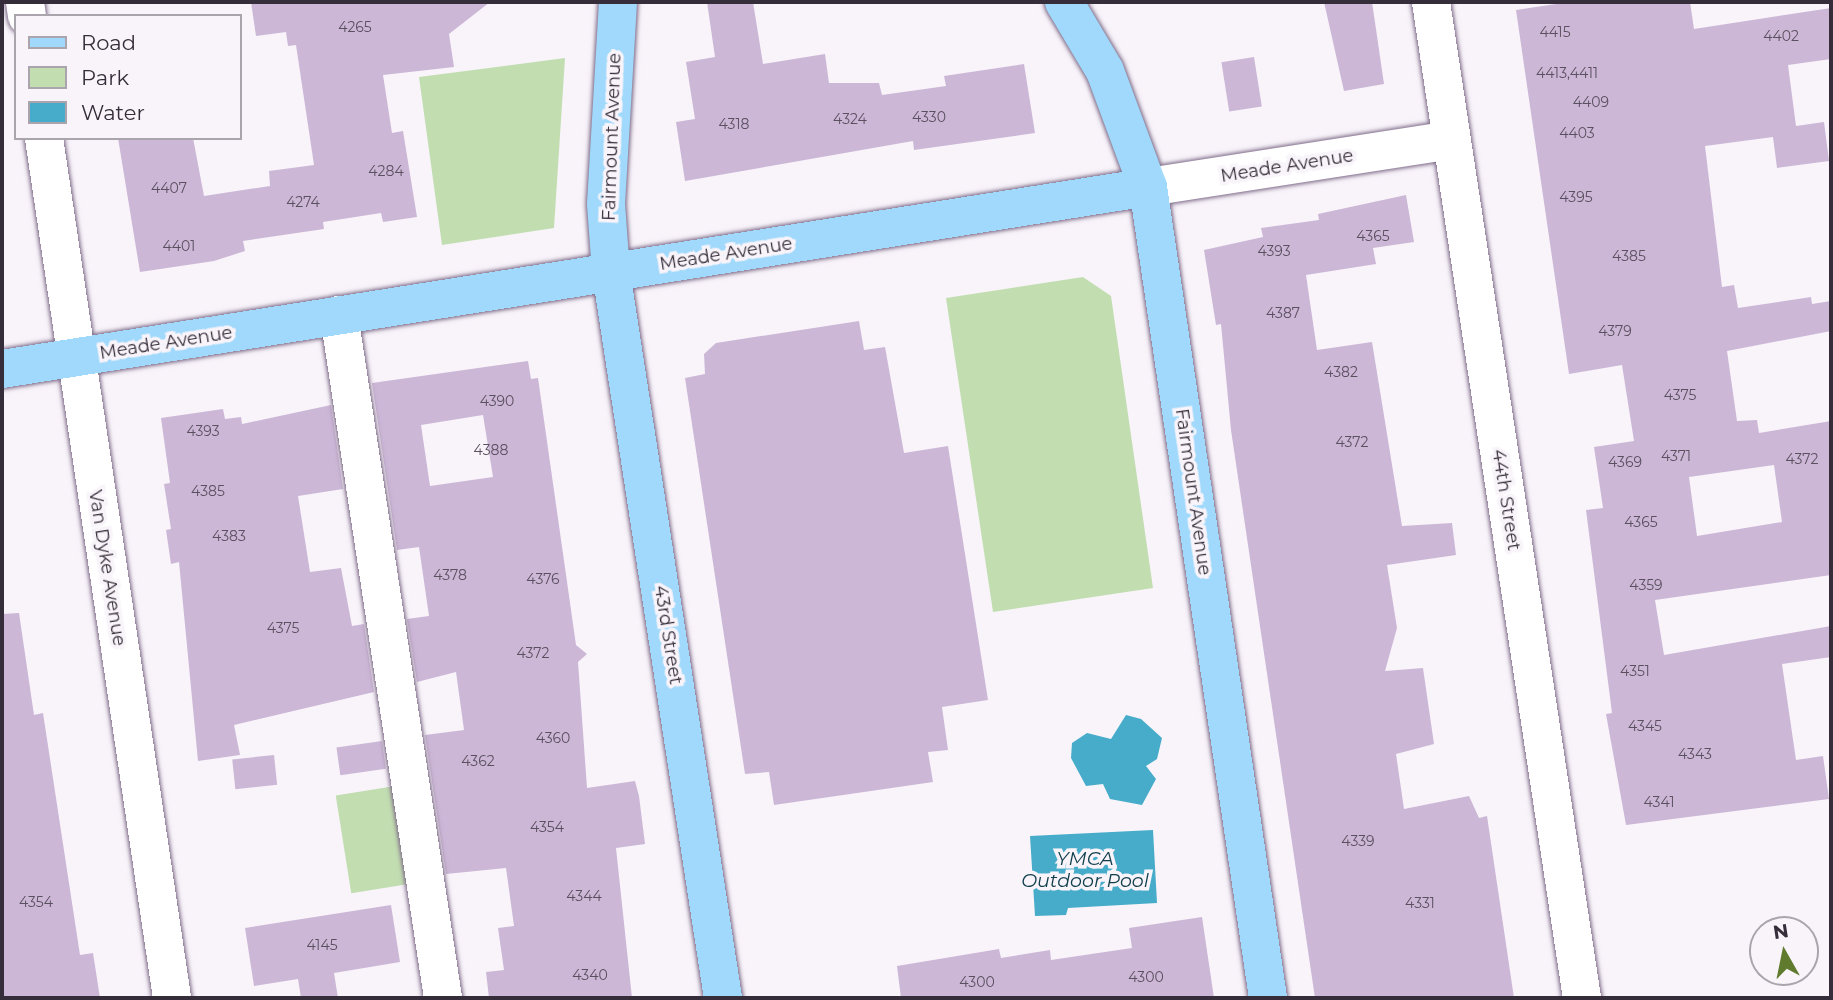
<!DOCTYPE html>
<html>
<head>
<meta charset="utf-8">
<style>
  body { margin:0 }
  #map { position:relative; width:1833px; height:1000px; overflow:hidden; background:#f8f4fa; font-family:Montserrat,sans-serif }
  div>[style] { position:absolute }
  [style*='--x'] { left:calc(var(--x)*1px); top:calc(var(--y)*1px); width:calc(var(--w)*1px); rotate:calc(var(--a)*1deg) }
  .green>* { inset:0; background:#c2deb1; transform-origin:0 0 }
  .water>* { inset:0; background:#46acca }
  .building>* { inset:0; background:#ccb7d7; transform-origin:0 0 }
  .roads { filter:drop-shadow(0 0 2px #806d8a) drop-shadow(0 0 2px #806d8a) }
  .minor>* { height:38px; margin:-19px; padding:0 19px; transform-origin:19px; border-radius:19px; background:#fff }
  .major>* { height:38px; margin:-19px; padding:0 19px; transform-origin:19px; border-radius:19px; background:#a0d9fb }
  span { translate:-50% -50%; white-space:nowrap; text-align:center; line-height:1.15; -webkit-text-stroke:7px #f8f4fa; paint-order:stroke }
  .number-label { font-size:14px; color:#5b5060 }
  .number-label span { -webkit-text-stroke-width:0 }
  .street-label { font-size:18px; color:#352d39 }
  .water-label { font-size:19px; color:#0f3d4a; font-style:italic }
  .frame { position:absolute; inset:0; border:4px solid #352d39; pointer-events:none }
  .legend { position:absolute; left:14px; top:14px; width:228px; height:126px; box-sizing:border-box; background:#f8f4fa; border:2px solid #aaa4ad; margin:0; padding:9px 12px; list-style:none; font-size:21px; color:#352d39 }
  .legend li { display:flex; align-items:center; gap:14px; height:35px }
  .legend b { width:35px; border:2px solid #aaa4ad }
  .north { position:absolute; left:1749px; top:916px; width:70px; height:70px; box-sizing:border-box; background:#f8f4fa; border:2px solid #aaa4ad; border-radius:50%; rotate:351deg; font-size:19px; font-weight:700; line-height:28px; text-align:center; color:#352d39 }
  .north::after { content:''; display:block; margin:auto; width:24px; height:32px; background:#617b2e; clip-path:polygon(50% 0,100% 100%,50% 72%,0 100%) }
</style>
</head>
<body>
<div id="map">
  <div class="green">
    <i style="clip-path:polygon(565px 58px,554px 228px,442px 245px,419px 77px)"></i>
    <i style="clip-path:polygon(1083px 277px,1111px 296px,1153px 588px,993px 612px,946px 298px)"></i>
    <i style="left:395px;top:786px;width:99px;height:60px;rotate:81deg"></i>
  </div>
  <div class="water">
    <i style="clip-path:polygon(1126px 715px,1141px 719px,1162px 738px,1157px 759px,1146px 766px,1156px 779px,1142px 805px,1110px 799px,1103px 784px,1086px 786px,1071px 758px,1072px 743px,1087px 733px,1111px 739px)"></i>
    <i style="clip-path:polygon(1153px 830px,1157px 903px,1068px 908px,1066px 915px,1035px 916px,1030px 836px)"></i>
  </div>
  <div class="building">
    <i style="clip-path:polygon(251px 2px,490px 2px,449px 34px,454px 67px,383px 75px,392px 133px,403px 131px,417px 217px,383px 222px,381px 213px,323px 222px,324px 229px,243px 241px,245px 251px,214px 261px,140px 272px,118px 138px,193px 138px,204px 196px,270px 186px,269px 171px,314px 165px,296px 45px,288px 46px,286px 32px,256px 36px)"></i>
    <i style="clip-path:polygon(707px 2px,753px 2px,763px 64px,825px 54px,829px 83px,879px 83px,882px 95px,946px 86px,944px 76px,1024px 64px,1035px 133px,914px 150px,913px 141px,685px 181px,676px 122px,695px 119px,686px 62px,715px 57px)"></i>
    <i style="clip-path:polygon(1324px 2px,1372px 2px,1384px 84px,1344px 91px)"></i>
    <i style="clip-path:polygon(evenodd,1570px 2px,1690px 2px,1694px 29px,1831px 8px,1831px 59px,1788px 65px,1796px 126px,1824px 122px,1829px 161px,1777px 168px,1773px 137px,1705px 146px,1722px 287px,1734px 285px,1738px 308px,1811px 297px,1812px 304px,1831px 301px,1831px 331px,1727px 351px,1737px 421px,1757px 420px,1759px 433px,1831px 421px,1831px 575px,1655px 600px,1664px 655px,1831px 626px,1831px 657px,1782px 664px,1796px 760px,1823px 756px,1829px 799px,1626px 825px,1606px 714px,1612px 713px,1586px 510px,1603px 508px,1594px 447px,1634px 441px,1622px 365px,1569px 374px,1516px 10px,1570px 2px,1774px 465px,1782px 522px,1697px 536px,1689px 477px,1774px 465px)"></i>
    <i style="left:1254px;top:57px;width:50px;height:33px;rotate:81deg"></i>
    <i style="clip-path:polygon(1406px 195px,1414px 242px,1373px 248px,1376px 264px,1306px 275px,1317px 350px,1372px 342px,1402px 526px,1452px 523px,1456px 555px,1387px 565px,1397px 628px,1385px 671px,1423px 668px,1434px 744px,1396px 754px,1404px 809px,1469px 796px,1479px 818px,1487px 816px,1514px 998px,1315px 998px,1231px 430px,1221px 324px,1216px 325px,1204px 250px,1263px 237px,1261px 228px,1319px 220px,1318px 214px)"></i>
    <i style="clip-path:polygon(859px 321px,864px 350px,885px 347px,904px 453px,948px 446px,988px 700px,942px 707px,948px 750px,928px 752px,933px 782px,774px 805px,769px 772px,745px 774px,685px 378px,705px 374px,704px 354px,716px 343px)"></i>
    <i style="clip-path:polygon(evenodd,528px 361px,531px 379px,538px 378px,576px 645px,587px 654px,578px 662px,587px 788px,635px 781px,639px 796px,645px 844px,616px 848px,632px 998px,489px 998px,486px 972px,504px 970px,498px 928px,514px 926px,506px 868px,446px 874px,425px 735px,464px 730px,456px 672px,417px 682px,407px 619px,429px 616px,419px 547px,397px 550px,372px 383px,528px 361px,483px 415px,493px 477px,430px 486px,421px 425px,483px 415px)"></i>
    <i style="clip-path:polygon(331px 405px,343px 489px,298px 496px,310px 572px,341px 568px,352px 626px,364px 624px,374px 692px,234px 725px,240px 755px,198px 761px,179px 562px,171px 564px,166px 530px,171px 529px,164px 484px,170px 483px,161px 418px,223px 409px,225px 419px,241px 417px,242px 424px)"></i>
    <i style="clip-path:polygon(19px 613px,34px 715px,43px 713px,80px 955px,93px 953px,100px 998px,2px 998px,2px 614px)"></i>
    <i style="left:382px;top:741px;width:28px;height:46px;rotate:82deg"></i>
    <i style="left:274px;top:755px;width:30px;height:42px;rotate:84deg"></i>
    <i style="clip-path:polygon(391px 905px,400px 962px,334px 973px,338px 998px,301px 998px,298px 979px,254px 986px,245px 928px)"></i>
    <i style="clip-path:polygon(1202px 917px,1214px 998px,901px 998px,897px 966px,999px 949px,1001px 958px,1050px 950px,1051px 960px,1132px 948px,1129px 928px)"></i>
  </div>
  <div class="roads">
    <div class="minor">
      <i style="--x:25;--y:2;--w:14;--a:82"></i>
      <i style="--x:1431;--y:2;--w:1007;--a:81.38"></i>
      <i style="--x:44;--y:138;--w:869;--a:81.53"></i>
      <i style="--x:1148;--y:187;--w:307;--a:-8.8"></i>
      <i style="--x:339;--y:315;--w:691;--a:81.34"></i>
    </div>
    <div class="major">
      <i style="--x:618;--y:2;--w:202;--a:93.4"></i>
      <i style="--x:606;--y:204;--w:68;--a:85.8"></i>
      <i style="--x:611;--y:272;--w:735;--a:81.23"></i>
      <i style="--x:1064;--y:2;--w:80;--a:59.3"></i>
      <i style="--x:1105;--y:71;--w:124;--a:69.7"></i>
      <i style="--x:1148;--y:187;--w:820;--a:81.58"></i>
      <i style="--x:2;--y:369;--w:1160;--a:-9.02"></i>
    </div>
  </div>
  <div class="number-label">
    <span style="left:355px;top:27px">4265</span>
    <span style="left:1555px;top:32px">4415</span>
    <span style="left:1781px;top:36px">4402</span>
    <span style="left:1567px;top:73px">4413,4411</span>
    <span style="left:1591px;top:102px">4409</span>
    <span style="left:929px;top:117px">4330</span>
    <span style="left:850px;top:119px">4324</span>
    <span style="left:734px;top:124px">4318</span>
    <span style="left:1577px;top:133px">4403</span>
    <span style="left:386px;top:171px">4284</span>
    <span style="left:169px;top:188px">4407</span>
    <span style="left:1576px;top:197px">4395</span>
    <span style="left:303px;top:202px">4274</span>
    <span style="left:1373px;top:236px">4365</span>
    <span style="left:179px;top:246px">4401</span>
    <span style="left:1274px;top:251px">4393</span>
    <span style="left:1629px;top:256px">4385</span>
    <span style="left:1283px;top:313px">4387</span>
    <span style="left:1615px;top:331px">4379</span>
    <span style="left:1341px;top:372px">4382</span>
    <span style="left:1680px;top:395px">4375</span>
    <span style="left:497px;top:401px">4390</span>
    <span style="left:203px;top:431px">4393</span>
    <span style="left:1352px;top:442px">4372</span>
    <span style="left:491px;top:450px">4388</span>
    <span style="left:1676px;top:456px">4371</span>
    <span style="left:1802px;top:459px">4372</span>
    <span style="left:1625px;top:462px">4369</span>
    <span style="left:208px;top:491px">4385</span>
    <span style="left:1641px;top:522px">4365</span>
    <span style="left:229px;top:536px">4383</span>
    <span style="left:450px;top:575px">4378</span>
    <span style="left:543px;top:579px">4376</span>
    <span style="left:1646px;top:585px">4359</span>
    <span style="left:283px;top:628px">4375</span>
    <span style="left:533px;top:653px">4372</span>
    <span style="left:1635px;top:671px">4351</span>
    <span style="left:1645px;top:726px">4345</span>
    <span style="left:553px;top:738px">4360</span>
    <span style="left:1695px;top:754px">4343</span>
    <span style="left:478px;top:761px">4362</span>
    <span style="left:1659px;top:802px">4341</span>
    <span style="left:547px;top:827px">4354</span>
    <span style="left:1358px;top:841px">4339</span>
    <span style="left:584px;top:896px">4344</span>
    <span style="left:36px;top:902px">4354</span>
    <span style="left:1420px;top:903px">4331</span>
    <span style="left:322px;top:945px">4145</span>
    <span style="left:590px;top:975px">4340</span>
    <span style="left:1146px;top:977px">4300</span>
    <span style="left:977px;top:982px">4300</span>
  </div>
  <div class="street-label">
    <span style="left:612px;top:137px;rotate:-88deg">Fairmount Avenue</span>
    <span style="left:1287px;top:166px;rotate:-9deg">Meade Avenue</span>
    <span style="left:726px;top:254px;rotate:-9deg">Meade Avenue</span>
    <span style="left:166px;top:343px;rotate:-9deg">Meade Avenue</span>
    <span style="left:1193px;top:492px;rotate:82deg">Fairmount Avenue</span>
    <span style="left:1506px;top:500px;rotate:81deg">44th Street</span>
    <span style="left:107px;top:568px;rotate:81deg">Van Dyke Avenue</span>
    <span style="left:668px;top:635px;rotate:81deg">43rd Street</span>
  </div>
  <div class="water-label">
    <span style="left:1085px;top:870px">YMCA<br>Outdoor Pool</span>
  </div>
  <div class="frame"></div>
  <ul class="legend">
  <li><b style="height:9px;background:#a0d9fb"></b>Road</li>
  <li><b style="height:19px;background:#c2deb1"></b>Park</li>
  <li><b style="height:19px;background:#46acca"></b>Water</li>
  </ul>
  <div class="north">N</div>
</div>
</body>
</html>
